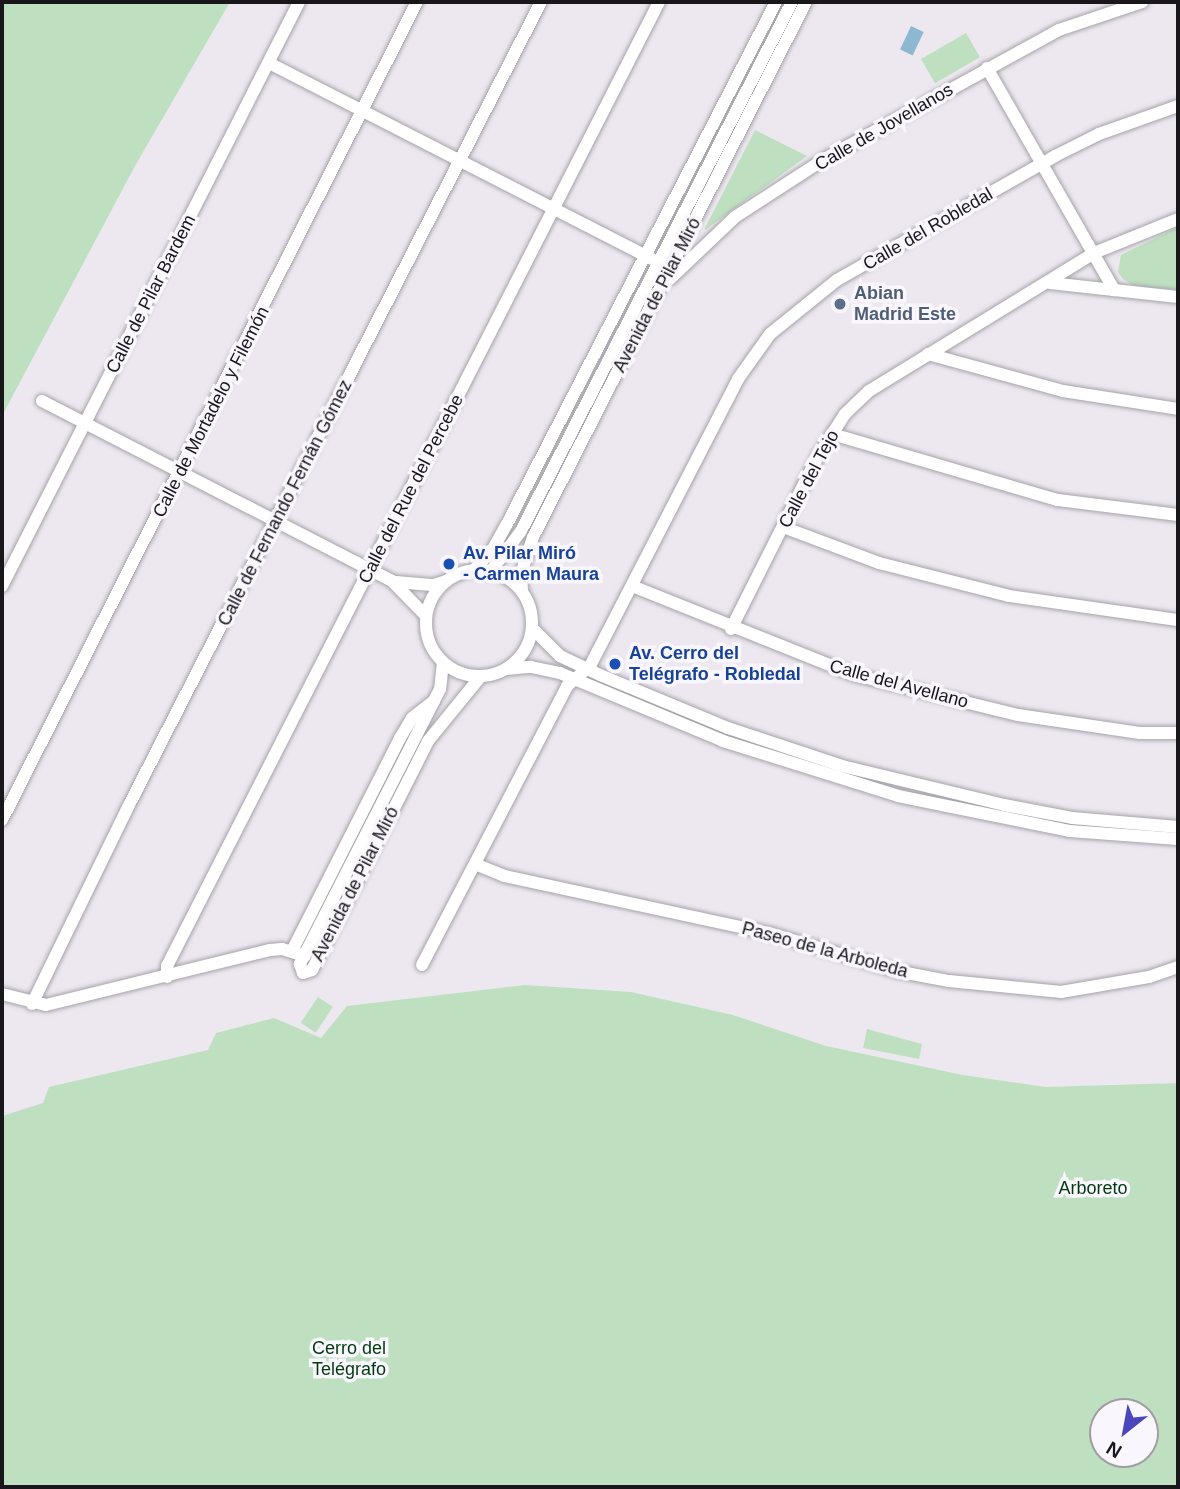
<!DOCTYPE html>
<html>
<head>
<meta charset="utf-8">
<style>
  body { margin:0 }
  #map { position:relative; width:1180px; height:1489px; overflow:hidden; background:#ede8f0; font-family:Arial,sans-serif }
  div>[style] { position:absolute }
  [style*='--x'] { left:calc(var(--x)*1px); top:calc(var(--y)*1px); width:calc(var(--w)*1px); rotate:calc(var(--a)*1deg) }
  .green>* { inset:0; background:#bee0c0; transform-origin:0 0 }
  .water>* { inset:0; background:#8eb8d2; transform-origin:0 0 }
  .roads { filter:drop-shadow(0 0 2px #a6a2a9) drop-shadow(0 0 2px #a6a2a9) }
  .minor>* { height:12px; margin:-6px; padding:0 6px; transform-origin:6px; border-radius:6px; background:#fff }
  .minor>.ring { margin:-6px; padding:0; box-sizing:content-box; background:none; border:12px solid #fff; border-radius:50% }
  .dots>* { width:19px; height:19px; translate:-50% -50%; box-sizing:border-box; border:4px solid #faf6fd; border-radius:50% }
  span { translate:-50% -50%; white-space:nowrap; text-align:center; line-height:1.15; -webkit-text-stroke:7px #faf6fd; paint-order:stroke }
  .street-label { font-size:18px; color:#19171a }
  .service-label { font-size:18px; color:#4e5e75; font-weight:700 }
  .left { translate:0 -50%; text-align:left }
  .transit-label { font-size:18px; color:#164399; font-weight:700 }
  .park-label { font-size:18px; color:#023a10 }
  .frame { position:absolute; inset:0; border:4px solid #19171a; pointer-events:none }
  .north { position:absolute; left:1089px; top:1398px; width:70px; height:70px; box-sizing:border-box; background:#faf6fd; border:2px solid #a09da2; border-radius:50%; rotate:211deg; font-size:19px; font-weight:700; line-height:28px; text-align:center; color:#19171a }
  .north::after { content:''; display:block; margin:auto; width:24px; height:32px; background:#4a46bc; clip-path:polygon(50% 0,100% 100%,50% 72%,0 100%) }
</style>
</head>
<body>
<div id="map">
  <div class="green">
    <i style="clip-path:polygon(2px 2px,230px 2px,135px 166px,2px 416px)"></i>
    <i style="left:966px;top:33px;width:28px;height:52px;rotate:60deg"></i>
    <i style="clip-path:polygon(755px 130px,807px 156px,705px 230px,705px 228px)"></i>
    <i style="clip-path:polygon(1178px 227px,1178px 290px,1135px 286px,1123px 279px,1118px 272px,1121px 255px)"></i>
    <i style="clip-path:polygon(evenodd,525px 985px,631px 992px,733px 1015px,826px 1046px,963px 1075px,1046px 1087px,1178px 1083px,1178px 1487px,2px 1487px,2px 1116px,43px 1103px,49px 1087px,208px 1050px,216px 1033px,274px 1018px,321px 1038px,347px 1006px,525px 985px,1103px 1412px,1145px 1412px,1145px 1454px,1103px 1454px,1103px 1412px)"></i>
    <i style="left:318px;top:997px;width:18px;height:31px;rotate:34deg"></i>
    <i style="clip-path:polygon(867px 1029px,922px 1044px,919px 1059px,863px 1048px)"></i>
  </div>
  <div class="water">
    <i style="left:911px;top:26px;width:14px;height:26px;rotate:25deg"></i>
  </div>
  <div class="roads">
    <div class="minor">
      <i style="--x:269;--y:63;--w:430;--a:27.1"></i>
      <i style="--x:987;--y:68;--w:256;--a:60.2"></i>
      <i style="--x:1114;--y:290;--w:64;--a:6.2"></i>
      <i style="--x:670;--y:279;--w:90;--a:-43.6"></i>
      <i style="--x:735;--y:217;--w:108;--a:-33"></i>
      <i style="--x:826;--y:158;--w:266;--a:-28.8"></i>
      <i style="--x:1059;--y:30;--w:88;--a:-18.6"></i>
      <i style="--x:1050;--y:283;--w:64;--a:6.2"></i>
      <i style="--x:928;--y:354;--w:140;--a:15.3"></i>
      <i style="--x:1063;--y:391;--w:116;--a:8.9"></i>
      <i style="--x:42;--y:401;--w:394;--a:27.2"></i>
      <i style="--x:392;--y:581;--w:49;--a:45.8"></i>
      <i style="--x:832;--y:434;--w:235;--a:16.3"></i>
      <i style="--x:1058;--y:500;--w:121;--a:7.1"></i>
      <i style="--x:783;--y:527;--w:103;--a:20.6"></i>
      <i style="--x:879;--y:563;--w:134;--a:14.2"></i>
      <i style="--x:1009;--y:596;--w:171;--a:8.1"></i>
      <i style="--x:474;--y:570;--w:28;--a:-48"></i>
      <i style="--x:493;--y:549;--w:29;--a:-61"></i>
      <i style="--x:507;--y:524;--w:587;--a:-62.74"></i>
      <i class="ring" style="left:426px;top:570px;width:94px;height:94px"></i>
      <i style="--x:491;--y:571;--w:50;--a:-53.1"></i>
      <i style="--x:521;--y:531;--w:594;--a:-62.87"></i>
      <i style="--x:396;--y:582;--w:38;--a:5"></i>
      <i style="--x:434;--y:585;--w:13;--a:-18"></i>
      <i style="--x:2;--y:586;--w:655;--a:-63.04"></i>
      <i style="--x:632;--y:586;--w:240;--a:21.8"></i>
      <i style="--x:855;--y:675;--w:168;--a:13.8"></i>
      <i style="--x:1018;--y:715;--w:123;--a:8.4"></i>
      <i style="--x:1140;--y:733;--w:38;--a:0"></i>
      <i style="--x:522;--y:591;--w:17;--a:-93"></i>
      <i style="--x:521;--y:574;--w:39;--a:-72"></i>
      <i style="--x:533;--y:537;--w:601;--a:-62.97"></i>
      <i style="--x:532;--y:628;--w:40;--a:45"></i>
      <i style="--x:560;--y:656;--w:44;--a:25.4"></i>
      <i style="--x:600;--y:675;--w:139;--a:22.5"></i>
      <i style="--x:728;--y:728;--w:120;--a:18.4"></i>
      <i style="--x:842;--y:766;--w:167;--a:13.5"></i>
      <i style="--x:1004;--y:805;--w:69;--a:10.8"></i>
      <i style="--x:1072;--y:818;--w:106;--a:4.9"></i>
      <i style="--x:731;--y:629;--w:194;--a:-63.3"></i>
      <i style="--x:818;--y:456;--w:50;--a:-57.3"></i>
      <i style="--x:845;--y:414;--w:33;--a:-44"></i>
      <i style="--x:869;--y:391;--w:264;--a:-31.5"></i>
      <i style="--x:1094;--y:253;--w:91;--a:-22"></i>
      <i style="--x:443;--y:662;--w:27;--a:96"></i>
      <i style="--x:440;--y:689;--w:309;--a:117"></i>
      <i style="--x:300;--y:964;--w:9;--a:72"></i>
      <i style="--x:303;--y:973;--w:9;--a:-18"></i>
      <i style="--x:312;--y:970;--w:257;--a:-63.1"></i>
      <i style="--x:428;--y:741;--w:84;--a:-50.8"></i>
      <i style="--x:506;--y:669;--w:25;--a:-5"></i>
      <i style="--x:531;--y:667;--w:30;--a:12"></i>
      <i style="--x:560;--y:673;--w:177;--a:22.6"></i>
      <i style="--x:723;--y:741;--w:183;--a:17.4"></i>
      <i style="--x:898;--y:796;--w:176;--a:11.5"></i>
      <i style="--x:1070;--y:831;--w:108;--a:4.2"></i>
      <i style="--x:2;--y:820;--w:917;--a:-63.1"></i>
      <i style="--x:475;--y:864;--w:31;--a:22"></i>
      <i style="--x:504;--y:876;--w:274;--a:12.2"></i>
      <i style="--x:772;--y:934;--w:129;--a:16.6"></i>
      <i style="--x:896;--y:971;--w:54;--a:10.7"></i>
      <i style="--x:949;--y:981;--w:113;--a:5.6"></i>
      <i style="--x:1061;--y:992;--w:89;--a:-9.7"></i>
      <i style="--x:1149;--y:977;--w:31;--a:-19"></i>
      <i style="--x:292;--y:951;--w:239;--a:-63.1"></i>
      <i style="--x:400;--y:738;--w:23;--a:-59"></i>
      <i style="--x:412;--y:718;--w:28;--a:-38"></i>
      <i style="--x:422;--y:965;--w:314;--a:-62.5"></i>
      <i style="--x:567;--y:686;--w:30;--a:-41"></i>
      <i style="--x:590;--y:666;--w:323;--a:-62.7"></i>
      <i style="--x:738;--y:379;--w:55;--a:-54.6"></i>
      <i style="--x:770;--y:334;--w:86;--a:-38.9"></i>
      <i style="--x:837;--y:280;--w:251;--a:-29.6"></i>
      <i style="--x:1055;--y:156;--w:49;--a:-26.6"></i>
      <i style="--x:1099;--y:134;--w:84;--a:-19.5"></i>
      <i style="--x:167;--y:977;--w:11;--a:-90"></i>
      <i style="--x:167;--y:966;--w:1082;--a:-62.96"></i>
      <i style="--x:2;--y:994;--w:45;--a:14"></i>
      <i style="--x:46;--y:1005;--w:231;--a:-13.8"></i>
      <i style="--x:270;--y:950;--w:12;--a:-5"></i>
      <i style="--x:282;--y:949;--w:24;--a:17"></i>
      <i style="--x:32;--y:1004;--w:221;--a:-64"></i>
      <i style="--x:129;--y:805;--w:903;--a:-62.84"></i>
    </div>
  </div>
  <div class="dots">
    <i style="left:840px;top:304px;background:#5c6f8a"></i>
    <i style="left:449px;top:564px;background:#1a4fb4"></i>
    <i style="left:615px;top:664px;background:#1a4fb4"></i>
  </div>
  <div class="street-label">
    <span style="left:884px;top:127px;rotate:-30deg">Calle de Jovellanos</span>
    <span style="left:928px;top:229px;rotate:-30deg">Calle del Robledal</span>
    <span style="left:151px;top:294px;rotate:-63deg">Calle de Pilar Bardem</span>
    <span style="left:657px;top:295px;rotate:-63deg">Avenida de Pilar Miró</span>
    <span style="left:211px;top:412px;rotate:-63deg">Calle de Mortadelo y Filemón</span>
    <span style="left:809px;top:479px;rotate:-62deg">Calle del Tejo</span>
    <span style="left:411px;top:489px;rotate:-63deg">Calle del Rue del Percebe</span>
    <span style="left:285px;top:503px;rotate:-63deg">Calle de Fernando Fernán Gómez</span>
    <span style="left:899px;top:684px;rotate:15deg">Calle del Avellano</span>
    <span style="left:355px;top:884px;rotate:-63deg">Avenida de Pilar Miró</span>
    <span style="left:825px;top:950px;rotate:15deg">Paseo de la Arboleda</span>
  </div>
  <div class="service-label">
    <span class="left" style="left:854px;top:304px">Abian<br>Madrid Este</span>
  </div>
  <div class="transit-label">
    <span class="left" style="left:463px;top:564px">Av. Pilar Miró<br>- Carmen Maura</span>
    <span class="left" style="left:629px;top:664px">Av. Cerro del<br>Telégrafo - Robledal</span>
  </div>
  <div class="park-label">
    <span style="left:1093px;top:1188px">Arboreto</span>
    <span style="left:349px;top:1359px">Cerro del<br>Telégrafo</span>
  </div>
  <div class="frame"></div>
  <div class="north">N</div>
</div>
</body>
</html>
